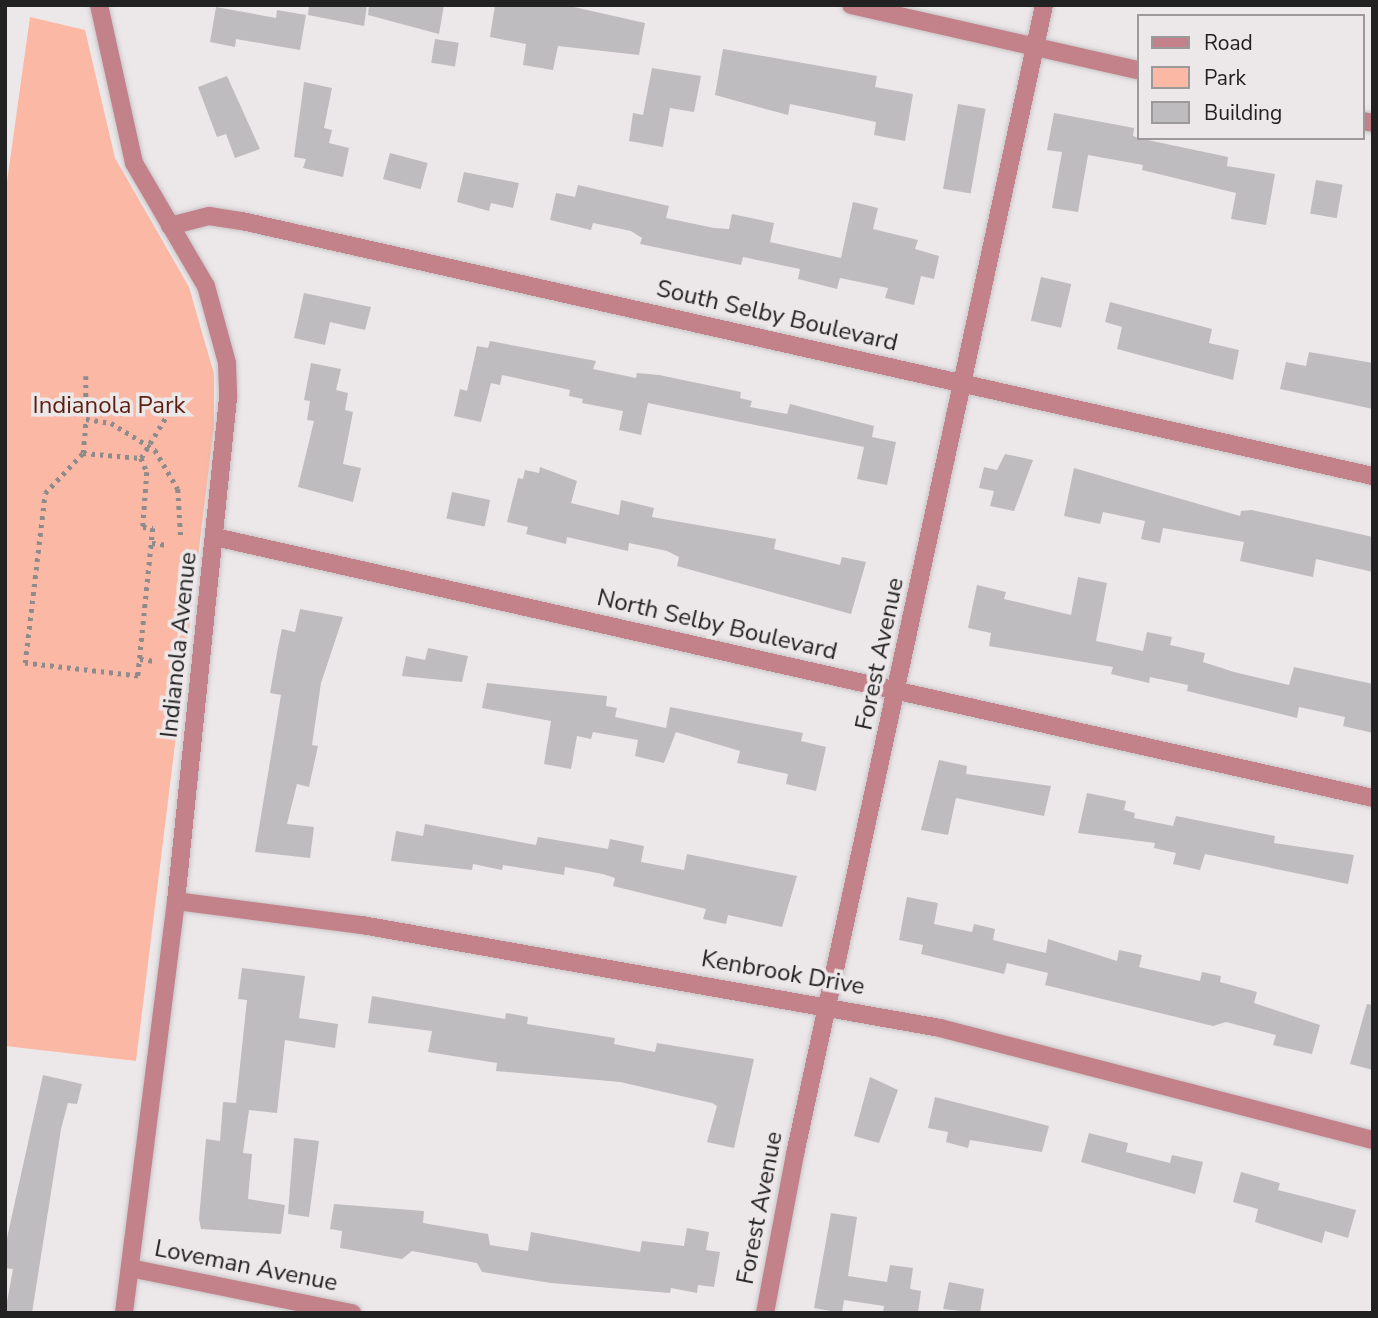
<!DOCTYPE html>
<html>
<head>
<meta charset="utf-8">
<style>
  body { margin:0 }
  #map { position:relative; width:1378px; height:1318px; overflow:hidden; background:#ece8ea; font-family:"Nunito Sans",sans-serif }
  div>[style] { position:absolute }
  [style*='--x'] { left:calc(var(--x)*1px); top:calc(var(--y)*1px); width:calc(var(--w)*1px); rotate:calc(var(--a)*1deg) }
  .green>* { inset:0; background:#fbb8a4 }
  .building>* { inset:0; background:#bebcbf; transform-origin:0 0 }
  .path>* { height:4.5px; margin-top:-2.25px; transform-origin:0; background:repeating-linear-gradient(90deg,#8d8b8c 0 3.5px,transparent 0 8.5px) }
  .roads { filter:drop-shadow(0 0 2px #c8c4c6) drop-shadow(0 0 2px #c8c4c6) }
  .minor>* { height:18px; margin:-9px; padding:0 9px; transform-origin:9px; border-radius:9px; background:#c3818a }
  span { translate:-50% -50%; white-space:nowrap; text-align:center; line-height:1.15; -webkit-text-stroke:7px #ece8ea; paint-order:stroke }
  .street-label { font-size:24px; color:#232222 }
  .park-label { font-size:24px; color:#5a1f0e }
  .frame { position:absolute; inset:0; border:7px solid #232222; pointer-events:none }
  .legend { position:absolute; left:1137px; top:14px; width:228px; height:126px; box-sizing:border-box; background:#ece8ea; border:2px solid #9c999a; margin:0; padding:9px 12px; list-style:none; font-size:21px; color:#232222 }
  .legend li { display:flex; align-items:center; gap:14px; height:35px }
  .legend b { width:35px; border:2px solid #9c999a }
</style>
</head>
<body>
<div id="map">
  <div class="green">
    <i style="clip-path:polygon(30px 17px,85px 30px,115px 158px,189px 287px,214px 374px,214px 427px,136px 1061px,5px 1046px,5px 196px)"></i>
  </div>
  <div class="building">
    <i style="clip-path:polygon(309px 5px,367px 5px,364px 26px,308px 15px)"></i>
    <i style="clip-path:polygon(369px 5px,444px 5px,439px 34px,368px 15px)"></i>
    <i style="clip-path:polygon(495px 5px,565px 5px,645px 23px,639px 55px,558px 46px,553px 70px,523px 65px,526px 44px,490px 37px)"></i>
    <i style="clip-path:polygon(216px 7px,276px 18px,277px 10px,306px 15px,300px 50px,236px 39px,235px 47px,210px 42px)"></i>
    <i style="left:435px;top:39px;width:24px;height:24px;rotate:9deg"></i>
    <i style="clip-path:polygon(723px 49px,877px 76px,875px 87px,913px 94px,905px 141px,874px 135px,876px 122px,790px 104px,788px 115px,715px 95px)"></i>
    <i style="clip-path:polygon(652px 68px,701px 76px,694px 112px,670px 108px,663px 147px,629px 141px,633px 113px,643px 115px)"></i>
    <i style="clip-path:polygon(227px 76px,260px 149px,235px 158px,226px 134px,217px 137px,198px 87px)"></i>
    <i style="clip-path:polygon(304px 82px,332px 88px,324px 128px,332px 130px,329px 143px,349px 148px,343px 177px,303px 168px,306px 159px,294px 157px)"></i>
    <i style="left:958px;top:104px;width:28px;height:86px;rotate:10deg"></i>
    <i style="clip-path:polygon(1054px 113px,1134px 128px,1133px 136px,1138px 138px,1228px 157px,1227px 166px,1275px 174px,1266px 225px,1231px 219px,1236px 193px,1142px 170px,1143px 165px,1088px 155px,1078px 212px,1052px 208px,1062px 152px,1047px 150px)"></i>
    <i style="left:390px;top:153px;width:39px;height:27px;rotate:15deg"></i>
    <i style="clip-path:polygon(464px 172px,519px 183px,513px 208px,491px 203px,489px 211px,457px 202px)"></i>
    <i style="left:1316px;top:180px;width:27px;height:34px;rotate:10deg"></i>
    <i style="clip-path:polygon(578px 185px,669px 206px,666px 218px,714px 228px,729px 229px,732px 214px,774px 223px,770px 242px,841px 258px,853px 202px,878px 208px,873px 229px,918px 240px,915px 249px,939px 256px,934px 279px,921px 276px,914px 305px,885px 298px,888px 288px,840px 278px,837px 289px,798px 279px,800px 269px,743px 257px,741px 265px,640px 244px,642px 238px,631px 231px,593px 223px,591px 230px,550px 220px,556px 193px,575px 197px)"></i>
    <i style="left:1041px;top:277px;width:31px;height:45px;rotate:13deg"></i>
    <i style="clip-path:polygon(304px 293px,371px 307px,365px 330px,330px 322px,325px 345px,294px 338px)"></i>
    <i style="clip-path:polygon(1110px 302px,1212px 329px,1209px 343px,1239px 350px,1233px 380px,1117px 349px,1122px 327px,1105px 322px)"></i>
    <i style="clip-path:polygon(490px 341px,596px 361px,593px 369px,636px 378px,637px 373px,659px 375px,741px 392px,740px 398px,752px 401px,750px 407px,787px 414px,790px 404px,874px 426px,872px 437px,896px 442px,887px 485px,857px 479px,864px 447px,648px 403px,641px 435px,619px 430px,623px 411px,582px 403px,583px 399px,569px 396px,570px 390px,502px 375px,500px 385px,491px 383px,481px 422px,454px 416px,460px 389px,467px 391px,477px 346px,488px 348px)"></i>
    <i style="clip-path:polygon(1309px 352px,1373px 363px,1373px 409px,1280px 389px,1286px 362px,1306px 366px)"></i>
    <i style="clip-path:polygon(311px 363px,341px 369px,336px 390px,348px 393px,345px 410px,353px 412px,343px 464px,361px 468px,353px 502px,298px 487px,314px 421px,307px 420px,310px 401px,304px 400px)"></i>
    <i style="clip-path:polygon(1005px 454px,1033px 460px,1014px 511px,990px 506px,994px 491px,979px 488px,984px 467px,997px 470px)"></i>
    <i style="clip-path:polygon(540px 467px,577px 481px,571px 503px,619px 515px,621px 500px,654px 508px,652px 517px,776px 539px,774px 549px,840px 565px,842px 557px,866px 562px,851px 614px,677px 566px,679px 557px,667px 551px,629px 543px,628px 551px,567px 537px,566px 544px,526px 534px,528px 527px,507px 522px,518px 478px,523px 479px,525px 470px,539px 473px)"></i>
    <i style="clip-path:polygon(1074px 468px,1240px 516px,1241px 511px,1252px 510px,1373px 537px,1373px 572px,1316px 559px,1313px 577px,1240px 561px,1244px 542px,1163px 528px,1160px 543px,1141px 539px,1145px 521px,1103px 512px,1100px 524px,1064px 516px)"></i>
    <i style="left:452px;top:492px;width:39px;height:27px;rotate:12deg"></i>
    <i style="clip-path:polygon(1078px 577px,1107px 583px,1096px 641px,1143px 651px,1147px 632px,1172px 637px,1170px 645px,1205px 653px,1203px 662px,1234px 672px,1289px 685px,1294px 667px,1373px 684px,1373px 733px,1343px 726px,1345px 717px,1299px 707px,1297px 718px,1187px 691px,1188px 685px,1150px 677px,1149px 683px,1111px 674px,1113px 667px,989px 646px,991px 633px,968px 628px,977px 585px,1006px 592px,1004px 599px,1071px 615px)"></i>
    <i style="clip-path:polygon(300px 609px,343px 617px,321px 683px,312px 745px,318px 746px,309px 787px,297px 784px,287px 824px,314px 827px,310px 858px,255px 852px,281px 695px,270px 693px,278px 647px,282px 629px,295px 632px)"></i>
    <i style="clip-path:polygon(428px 648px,468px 656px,462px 682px,402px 676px,406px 656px,425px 660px)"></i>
    <i style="clip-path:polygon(487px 683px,607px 696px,606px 706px,617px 708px,615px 717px,666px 728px,670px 707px,803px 733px,801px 741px,826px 747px,816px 791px,786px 784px,788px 774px,737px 763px,740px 751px,676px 732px,664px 763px,635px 756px,638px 740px,593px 732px,591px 739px,577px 736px,571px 769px,544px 764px,551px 721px,482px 708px)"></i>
    <i style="clip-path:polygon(939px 760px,967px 766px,966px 774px,1051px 786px,1044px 816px,956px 798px,948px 835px,921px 830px)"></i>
    <i style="clip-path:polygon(1087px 793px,1126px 801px,1124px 810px,1135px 813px,1134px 818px,1173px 826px,1176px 816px,1275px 836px,1274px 843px,1354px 855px,1348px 884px,1205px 854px,1200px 870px,1173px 864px,1176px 853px,1154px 848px,1155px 843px,1078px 833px)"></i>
    <i style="clip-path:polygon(425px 824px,536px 845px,538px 837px,608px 849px,610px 839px,644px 846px,641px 862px,684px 870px,687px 854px,797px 876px,782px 927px,728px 915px,726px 924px,703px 919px,706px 909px,613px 886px,615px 878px,603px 874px,565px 867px,564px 875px,503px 865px,502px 870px,473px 864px,472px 870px,391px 861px,396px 831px,423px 836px)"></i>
    <i style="clip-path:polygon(907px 897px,938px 903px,934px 924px,972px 932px,974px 924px,995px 929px,993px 940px,1046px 953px,1048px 939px,1117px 961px,1119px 950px,1142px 955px,1139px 967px,1200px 981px,1202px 972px,1221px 976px,1220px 982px,1257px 992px,1254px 1003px,1320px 1025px,1312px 1054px,1273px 1045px,1276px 1035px,1226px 1022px,1213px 1026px,1045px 985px,1048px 973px,1007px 963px,1004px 974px,921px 954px,923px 945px,899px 940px)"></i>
    <i style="clip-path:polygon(242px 968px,305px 976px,299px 1018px,338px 1024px,335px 1048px,285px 1040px,277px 1113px,249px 1110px,243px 1153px,252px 1154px,248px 1199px,285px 1205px,281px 1234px,201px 1229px,199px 1219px,206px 1139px,220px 1141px,223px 1102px,236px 1103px,247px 1000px,238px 999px)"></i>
    <i style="clip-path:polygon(372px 996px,505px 1019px,506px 1013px,528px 1017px,527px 1024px,615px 1038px,614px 1044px,655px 1052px,657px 1043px,754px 1059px,734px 1148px,707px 1142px,717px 1106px,712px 1103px,620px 1082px,496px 1071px,497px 1063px,428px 1052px,432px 1031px,368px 1023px)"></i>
    <i style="clip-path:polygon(1367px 1004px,1373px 1005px,1373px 1070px,1350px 1064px)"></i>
    <i style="clip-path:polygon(43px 1075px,82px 1084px,77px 1104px,68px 1103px,61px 1129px,32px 1313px,5px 1313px,13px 1269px,5px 1268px,5px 1247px)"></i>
    <i style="clip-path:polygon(870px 1077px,898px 1090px,879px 1143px,854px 1136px)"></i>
    <i style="clip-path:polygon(935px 1097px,1049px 1126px,1042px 1152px,970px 1140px,968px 1148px,946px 1142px,948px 1132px,928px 1128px)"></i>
    <i style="clip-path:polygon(1089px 1133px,1128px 1143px,1126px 1152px,1170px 1163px,1172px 1155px,1203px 1162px,1195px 1194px,1081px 1162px)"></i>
    <i style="clip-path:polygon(294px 1138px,319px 1141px,309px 1217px,288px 1214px)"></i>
    <i style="clip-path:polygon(1241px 1172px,1280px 1183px,1278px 1190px,1356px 1210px,1348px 1238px,1325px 1231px,1322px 1243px,1255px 1222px,1258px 1209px,1233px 1202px)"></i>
    <i style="clip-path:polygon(334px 1204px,424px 1211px,423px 1223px,488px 1234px,490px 1245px,528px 1251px,531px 1232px,640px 1252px,642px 1241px,684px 1246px,687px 1228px,709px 1232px,706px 1250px,720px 1252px,714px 1287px,698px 1285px,697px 1293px,671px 1288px,670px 1293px,551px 1283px,482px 1272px,477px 1263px,412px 1251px,402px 1259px,340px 1248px,342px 1231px,330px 1229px)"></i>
    <i style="clip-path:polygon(831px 1213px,857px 1217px,848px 1276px,887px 1282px,890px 1265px,913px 1268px,910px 1289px,921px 1291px,918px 1313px,883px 1313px,884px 1306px,844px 1300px,842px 1313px,814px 1308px)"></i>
    <i style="clip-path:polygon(949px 1282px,984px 1289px,980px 1313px,943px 1309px)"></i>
  </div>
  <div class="path">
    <i style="--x:86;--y:376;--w:43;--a:90"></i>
    <i style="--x:83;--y:453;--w:34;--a:-85"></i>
    <i style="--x:86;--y:419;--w:25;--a:9"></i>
    <i style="--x:111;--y:423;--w:52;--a:31.5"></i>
    <i style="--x:155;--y:450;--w:45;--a:59.5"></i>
    <i style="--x:178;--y:489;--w:50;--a:86.6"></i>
    <i style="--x:141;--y:458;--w:15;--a:67"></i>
    <i style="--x:147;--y:472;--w:55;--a:94.2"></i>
    <i style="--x:143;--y:527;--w:10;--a:6"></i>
    <i style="--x:153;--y:528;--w:149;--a:95.8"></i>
    <i style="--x:138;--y:676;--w:114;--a:-173.4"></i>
    <i style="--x:25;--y:663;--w:171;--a:-83.3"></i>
    <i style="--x:45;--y:493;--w:55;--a:-46.5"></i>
    <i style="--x:83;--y:453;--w:58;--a:4.9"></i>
    <i style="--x:141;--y:458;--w:60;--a:-58.7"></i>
    <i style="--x:152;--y:543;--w:16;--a:7"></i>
    <i style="--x:140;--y:659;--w:15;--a:8"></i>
  </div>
  <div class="roads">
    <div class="minor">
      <i style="--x:99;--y:5;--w:162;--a:77.5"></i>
      <i style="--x:134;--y:163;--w:143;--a:59.7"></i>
      <i style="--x:206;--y:286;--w:80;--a:74.7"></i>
      <i style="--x:227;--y:363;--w:35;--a:88"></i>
      <i style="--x:228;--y:398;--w:506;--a:95.9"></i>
      <i style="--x:176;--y:901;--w:415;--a:97.2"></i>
      <i style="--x:851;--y:5;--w:294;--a:12.8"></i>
      <i style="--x:1362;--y:121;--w:11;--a:10"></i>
      <i style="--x:170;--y:226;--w:40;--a:-14.4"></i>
      <i style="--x:209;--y:216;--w:33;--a:9"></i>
      <i style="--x:242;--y:221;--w:1159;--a:12.71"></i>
      <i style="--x:215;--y:537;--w:1187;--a:12.7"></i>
      <i style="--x:176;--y:901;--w:188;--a:7.4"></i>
      <i style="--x:362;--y:925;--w:587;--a:10.1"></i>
      <i style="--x:940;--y:1028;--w:447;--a:14.5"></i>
      <i style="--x:130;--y:1268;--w:227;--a:11.5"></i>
      <i style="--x:765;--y:1313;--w:162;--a:-79.3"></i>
      <i style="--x:795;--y:1154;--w:1176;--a:-77.77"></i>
    </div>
  </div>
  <div class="street-label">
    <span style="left:777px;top:316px;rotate:13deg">South Selby Boulevard</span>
    <span style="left:717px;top:625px;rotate:13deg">North Selby Boulevard</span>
    <span style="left:179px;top:645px;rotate:-84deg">Indianola Avenue</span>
    <span style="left:880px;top:654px;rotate:-78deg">Forest Avenue</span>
    <span style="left:783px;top:973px;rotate:10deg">Kenbrook Drive</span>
    <span style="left:760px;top:1208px;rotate:-79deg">Forest Avenue</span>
    <span style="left:246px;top:1266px;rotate:11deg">Loveman Avenue</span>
  </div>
  <div class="park-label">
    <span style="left:109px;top:406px">Indianola Park</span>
  </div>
  <div class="frame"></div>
  <ul class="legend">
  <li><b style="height:9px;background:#c3818a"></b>Road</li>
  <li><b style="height:19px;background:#fbb8a4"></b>Park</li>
  <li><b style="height:19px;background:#bebcbf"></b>Building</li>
  </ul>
</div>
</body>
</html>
